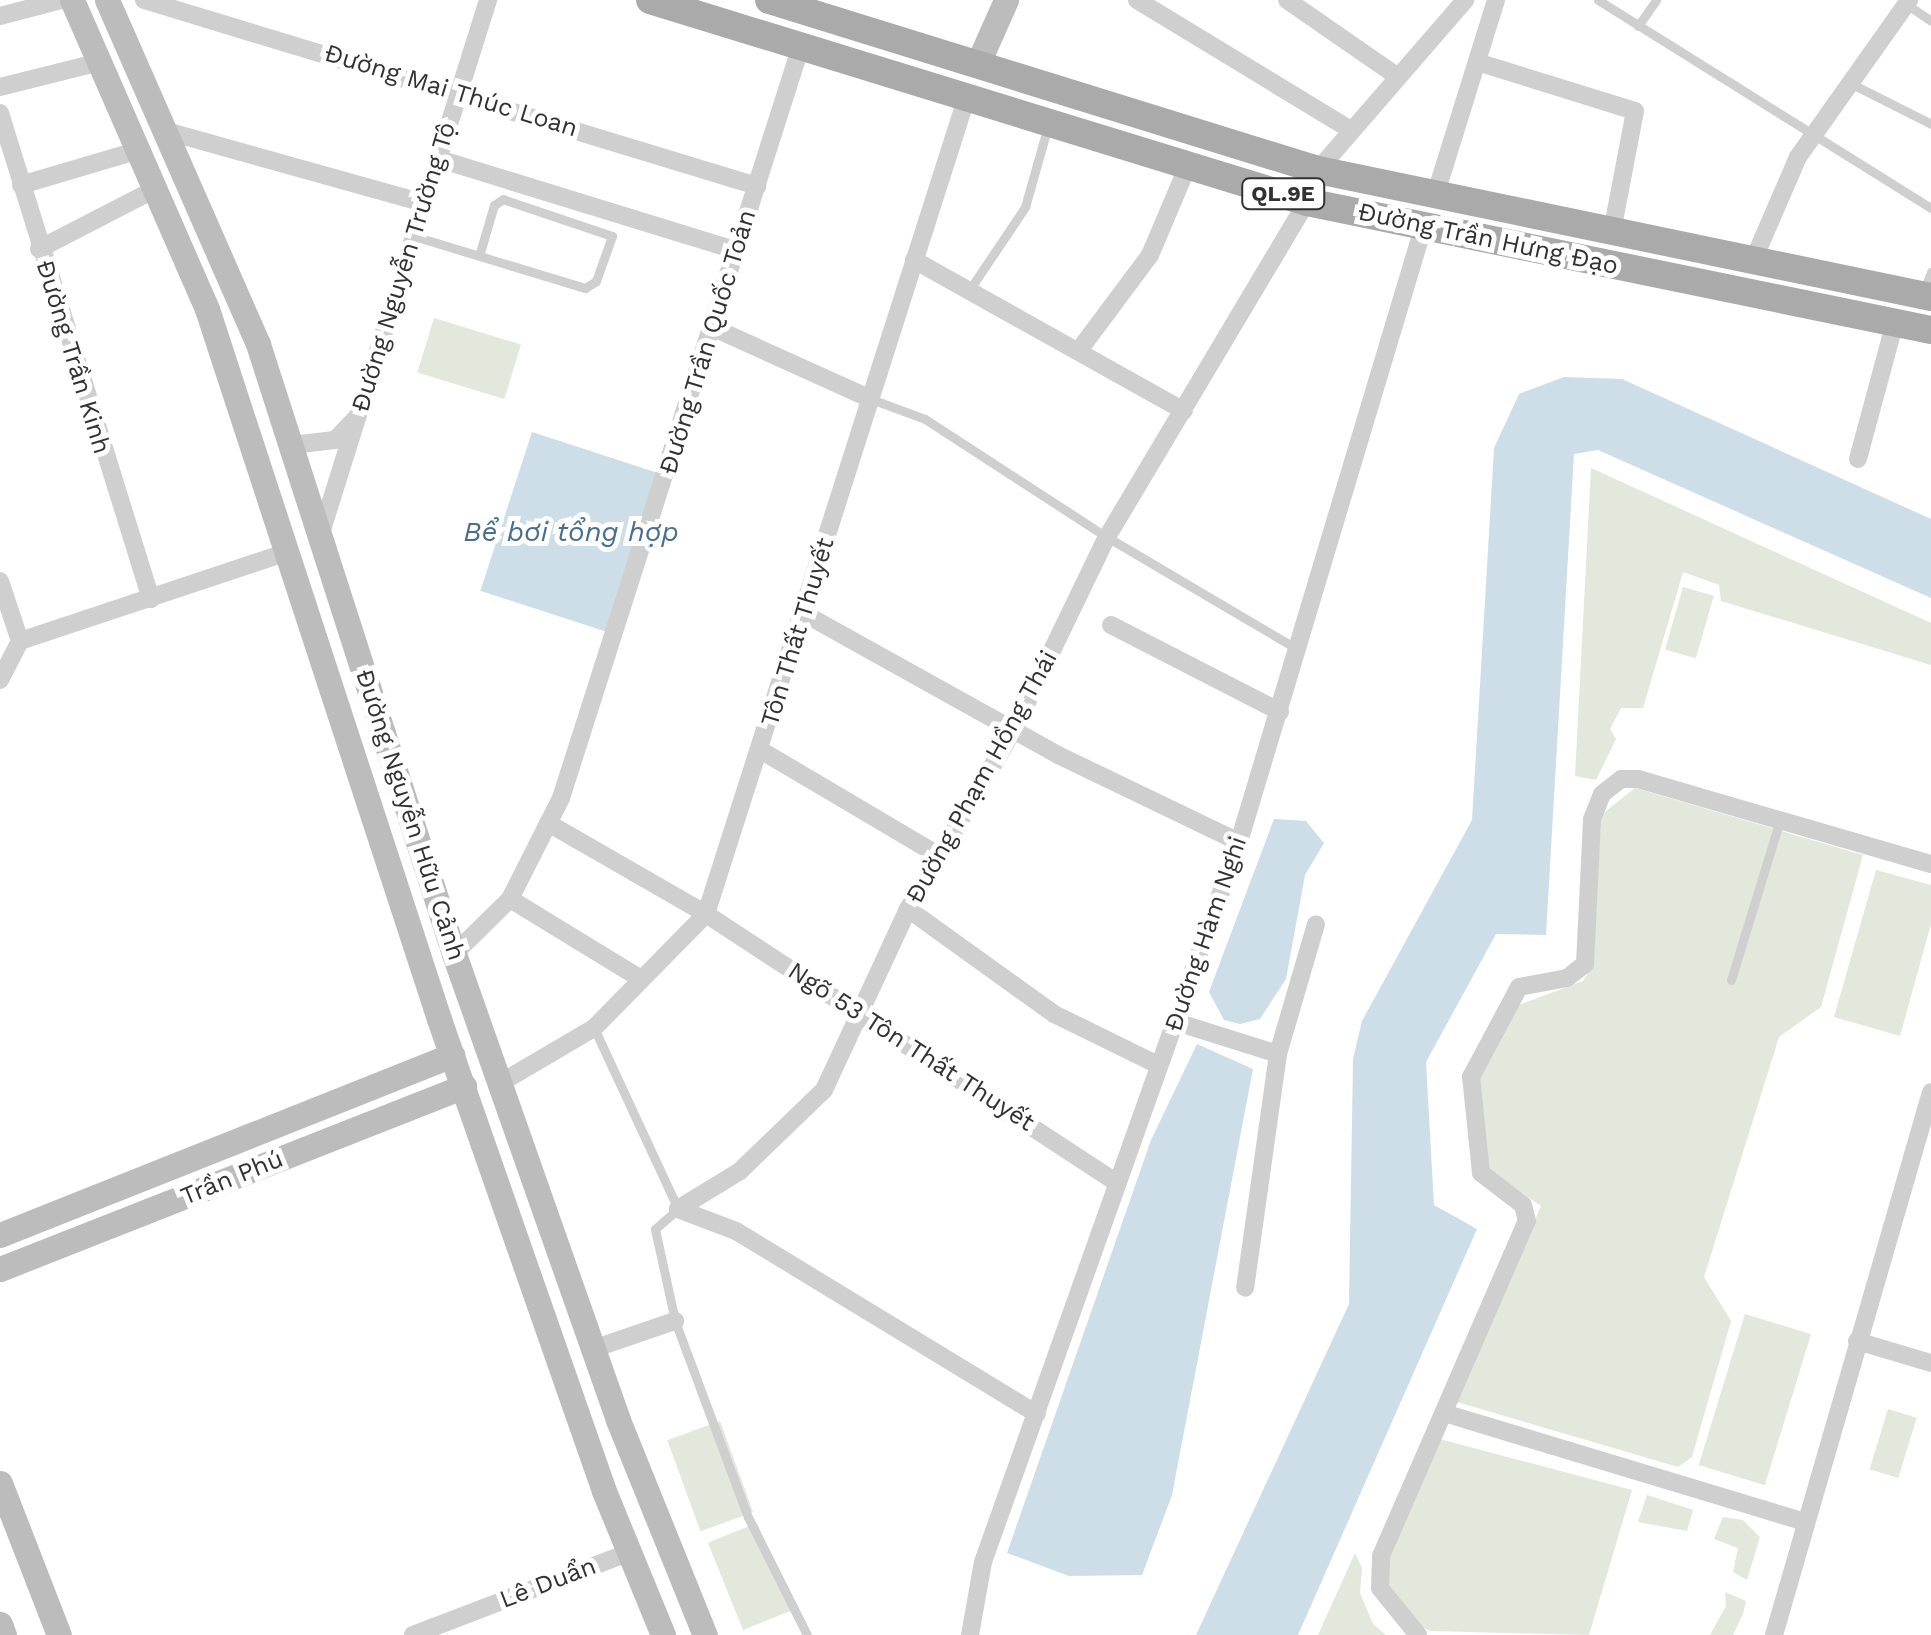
<!DOCTYPE html>
<html>
<head>
<meta charset="utf-8">
<style>
  body { margin:0 }
  #map { position:relative; width:1931px; height:1635px; overflow:hidden; background:#fff; font-family:"Work Sans",sans-serif }
  div>[style] { position:absolute }
  [style*='--x'] { left:calc(var(--x)*1px); top:calc(var(--y)*1px); width:calc(var(--w)*1px); rotate:calc(var(--a)*1deg) }
  .green>* { inset:0; background:#e2e8dc; transform-origin:0 0 }
  .water>* { inset:0; background:#cedee8; transform-origin:0 0 }
  .lane>* { height:9px; margin:-4.5px; padding:0 4.5px; transform-origin:4.5px; border-radius:4.5px; background:#cfcfcf }
  .street>* { height:18px; margin:-9px; padding:0 9px; transform-origin:9px; border-radius:9px; background:#cfcfcf }
  .secondary>* { height:25px; margin:-12.5px; padding:0 12.5px; transform-origin:12.5px; border-radius:12.5px; background:#bcbcbc }
  .primary>* { height:28px; margin:-14px; padding:0 14px; transform-origin:14px; border-radius:14px; background:#aaa }
  span { translate:-50% -50%; white-space:nowrap; text-align:center; line-height:1.15; -webkit-text-stroke:10px #fff; paint-order:stroke }
  .shield-label span { padding:2px 8px; background:#fff; border:2px solid; border-radius:8px; -webkit-text-stroke-width:0 }
  .shield-label { font-size:22px; color:#323232; font-weight:700 }
  .street-label { font-size:25px; color:#323232 }
  .water-label { font-size:28px; color:#496f8c; font-style:italic }
</style>
</head>
<body>
<div id="map">
  <div class="green">
    <i style="left:434px;top:318px;width:91px;height:57px;rotate:17deg"></i>
    <i style="clip-path:polygon(1591px 468px,1931px 623px,1931px 665px,1721px 601px,1719px 585px,1683px 572px,1643px 708px,1621px 708px,1610px 729px,1616px 739px,1596px 780px,1575px 776px)"></i>
    <i style="left:1683px;top:587px;width:32px;height:65px;rotate:16deg"></i>
    <i style="clip-path:polygon(1635px 788px,1863px 855px,1821px 1007px,1779px 1037px,1704px 1277px,1731px 1321px,1692px 1457px,1678px 1467px,1457px 1402px,1541px 1206px,1488px 1169px,1478px 1078px,1513px 1007px,1583px 981px,1594px 963px,1597px 818px)"></i>
    <i style="clip-path:polygon(1876px 870px,1931px 885px,1931px 924px,1900px 1036px,1834px 1017px)"></i>
    <i style="left:1745px;top:1314px;width:69px;height:158px;rotate:17deg"></i>
    <i style="left:1888px;top:1409px;width:30px;height:63px;rotate:17deg"></i>
    <i style="left:720px;top:1421px;width:97px;height:56px;rotate:70deg"></i>
    <i style="clip-path:polygon(1436px 1438px,1632px 1490px,1589px 1635px,1431px 1631px,1413px 1623px,1387px 1592px,1384px 1561px)"></i>
    <i style="clip-path:polygon(1647px 1495px,1693px 1510px,1687px 1531px,1638px 1522px)"></i>
    <i style="clip-path:polygon(1723px 1517px,1743px 1520px,1760px 1537px,1747px 1580px,1733px 1572px,1738px 1548px,1714px 1539px)"></i>
    <i style="left:757px;top:1523px;width:94px;height:53px;rotate:68deg"></i>
    <i style="clip-path:polygon(1355px 1553px,1362px 1568px,1360px 1593px,1373px 1624px,1386px 1635px,1318px 1635px)"></i>
    <i style="clip-path:polygon(1725px 1592px,1746px 1601px,1743px 1614px,1733px 1635px,1710px 1635px,1726px 1606px)"></i>
  </div>
  <div class="water">
    <i style="clip-path:polygon(1564px 377px,1622px 379px,1931px 519px,1931px 598px,1598px 450px,1574px 454px,1546px 935px,1496px 934px,1426px 1062px,1434px 1205px,1477px 1229px,1298px 1635px,1196px 1635px,1349px 1304px,1353px 1059px,1362px 1021px,1472px 820px,1494px 448px,1519px 394px)"></i>
    <i style="left:532px;top:432px;width:135px;height:167px;rotate:18deg"></i>
    <i style="clip-path:polygon(1274px 819px,1306px 821px,1324px 843px,1305px 875px,1286px 979px,1260px 1019px,1240px 1024px,1224px 1020px,1209px 992px)"></i>
    <i style="clip-path:polygon(1197px 1044px,1253px 1069px,1172px 1495px,1142px 1575px,1069px 1576px,1007px 1553px,1151px 1140px)"></i>
  </div>
  <div class="lane">
    <i style="--x:1598;--y:0;--w:393;--a:32"></i>
    <i style="--x:1906;--y:4;--w:30;--a:34"></i>
    <i style="--x:1638;--y:26;--w:32;--a:-55"></i>
    <i style="--x:1850;--y:83;--w:91;--a:26.8"></i>
    <i style="--x:417;--y:237;--w:176;--a:16.9"></i>
    <i style="--x:585;--y:288;--w:13;--a:-32"></i>
    <i style="--x:596;--y:281;--w:48;--a:-70.4"></i>
    <i style="--x:612;--y:236;--w:115;--a:-161.3"></i>
    <i style="--x:503;--y:199;--w:11;--a:146"></i>
    <i style="--x:494;--y:205;--w:53;--a:106.4"></i>
    <i style="--x:970;--y:289;--w:99;--a:-56.1"></i>
    <i style="--x:1025;--y:207;--w:81;--a:-74.2"></i>
    <i style="--x:1923;--y:292;--w:22;--a:-68"></i>
    <i style="--x:871;--y:399;--w:58;--a:20.3"></i>
    <i style="--x:925;--y:419;--w:217;--a:33"></i>
    <i style="--x:1107;--y:537;--w:221;--a:30.5"></i>
    <i style="--x:1731;--y:980;--w:167;--a:-73"></i>
    <i style="--x:594;--y:1028;--w:200;--a:65.1"></i>
    <i style="--x:678;--y:1209;--w:30;--a:139"></i>
    <i style="--x:655;--y:1229;--w:94;--a:77.7"></i>
    <i style="--x:675;--y:1321;--w:209;--a:69.6"></i>
    <i style="--x:748;--y:1517;--w:132;--a:63.4"></i>
  </div>
  <div class="street">
    <i style="--x:144;--y:0;--w:641;--a:16.88"></i>
    <i style="--x:1137;--y:0;--w:250;--a:31.3"></i>
    <i style="--x:1287;--y:0;--w:135;--a:34.7"></i>
    <i style="--x:0;--y:16;--w:63;--a:-14.7"></i>
    <i style="--x:1477;--y:62;--w:165;--a:17.2"></i>
    <i style="--x:1635;--y:111;--w:123;--a:100.8"></i>
    <i style="--x:0;--y:87;--w:103;--a:-14"></i>
    <i style="--x:0;--y:113;--w:509;--a:72.74"></i>
    <i style="--x:166;--y:131;--w:271;--a:15.6"></i>
    <i style="--x:439;--y:159;--w:313;--a:17.1"></i>
    <i style="--x:1318;--y:170;--w:225;--a:-49.1"></i>
    <i style="--x:21;--y:185;--w:124;--a:-16.4"></i>
    <i style="--x:1435;--y:196;--w:205;--a:-72.7"></i>
    <i style="--x:39;--y:249;--w:133;--a:-27.3"></i>
    <i style="--x:914;--y:260;--w:309;--a:29.2"></i>
    <i style="--x:1753;--y:261;--w:113;--a:-66.6"></i>
    <i style="--x:1798;--y:157;--w:192;--a:-54.7"></i>
    <i style="--x:716;--y:329;--w:170;--a:24.3"></i>
    <i style="--x:1080;--y:349;--w:117;--a:-53.3"></i>
    <i style="--x:1150;--y:255;--w:100;--a:-67"></i>
    <i style="--x:292;--y:445;--w:43;--a:-6.6"></i>
    <i style="--x:335;--y:440;--w:28;--a:-46"></i>
    <i style="--x:1858;--y:459;--w:142;--a:-74.9"></i>
    <i style="--x:321;--y:533;--w:559;--a:-72.6"></i>
    <i style="--x:0;--y:581;--w:63;--a:71.6"></i>
    <i style="--x:803;--y:613;--w:292;--a:29.1"></i>
    <i style="--x:1058;--y:755;--w:201;--a:25.7"></i>
    <i style="--x:1111;--y:625;--w:190;--a:27.2"></i>
    <i style="--x:20;--y:641;--w:281;--a:-18.4"></i>
    <i style="--x:0;--y:680;--w:44;--a:-62.9"></i>
    <i style="--x:762;--y:751;--w:204;--a:30.6"></i>
    <i style="--x:548;--y:823;--w:182;--a:29.9"></i>
    <i style="--x:706;--y:914;--w:490;--a:33.2"></i>
    <i style="--x:510;--y:899;--w:153;--a:31.4"></i>
    <i style="--x:908;--y:909;--w:180;--a:35.7"></i>
    <i style="--x:1054;--y:1014;--w:116;--a:26.1"></i>
    <i style="--x:454;--y:954;--w:78;--a:-44.5"></i>
    <i style="--x:510;--y:899;--w:113;--a:-63.2"></i>
    <i style="--x:561;--y:798;--w:789;--a:-72.3"></i>
    <i style="--x:1176;--y:1022;--w:107;--a:17.4"></i>
    <i style="--x:1278;--y:1054;--w:236;--a:98"></i>
    <i style="--x:1278;--y:1054;--w:135;--a:-73.7"></i>
    <i style="--x:502;--y:1082;--w:107;--a:-30.4"></i>
    <i style="--x:594;--y:1028;--w:160;--a:-45.5"></i>
    <i style="--x:706;--y:914;--w:859;--a:-72.3"></i>
    <i style="--x:678;--y:1209;--w:73;--a:-31.5"></i>
    <i style="--x:740;--y:1171;--w:117;--a:-44"></i>
    <i style="--x:824;--y:1090;--w:200;--a:-65.1"></i>
    <i style="--x:908;--y:909;--w:209;--a:-59.5"></i>
    <i style="--x:1014;--y:729;--w:213;--a:-64.2"></i>
    <i style="--x:1107;--y:537;--w:390;--a:-59.2"></i>
    <i style="--x:678;--y:1209;--w:62;--a:20.8"></i>
    <i style="--x:736;--y:1231;--w:352;--a:31.3"></i>
    <i style="--x:1857;--y:1341;--w:77;--a:16.6"></i>
    <i style="--x:593;--y:1349;--w:87;--a:-18.9"></i>
    <i style="--x:1444;--y:1413;--w:376;--a:16.8"></i>
    <i style="--x:413;--y:1635;--w:230;--a:-20.9"></i>
    <i style="--x:970;--y:1635;--w:74;--a:-79.9"></i>
    <i style="--x:983;--y:1562;--w:764;--a:-70.43"></i>
    <i style="--x:1239;--y:842;--w:644;--a:-73.31"></i>
    <i style="--x:1418;--y:1635;--w:60;--a:-129"></i>
    <i style="--x:1380;--y:1588;--w:32;--a:-88"></i>
    <i style="--x:1381;--y:1556;--w:365;--a:-66.5"></i>
    <i style="--x:1527;--y:1221;--w:16;--a:-104"></i>
    <i style="--x:1523;--y:1205;--w:53;--a:-142.7"></i>
    <i style="--x:1481;--y:1173;--w:97;--a:-95.9"></i>
    <i style="--x:1471;--y:1077;--w:102;--a:-61.9"></i>
    <i style="--x:1519;--y:987;--w:49;--a:-10.6"></i>
    <i style="--x:1567;--y:978;--w:23;--a:-38"></i>
    <i style="--x:1585;--y:964;--w:145;--a:-87.2"></i>
    <i style="--x:1592;--y:819;--w:27;--a:-68"></i>
    <i style="--x:1602;--y:794;--w:24;--a:-38"></i>
    <i style="--x:1621;--y:779;--w:17;--a:0"></i>
    <i style="--x:1638;--y:779;--w:305;--a:16.2"></i>
    <i style="--x:1774;--y:1635;--w:565;--a:-73.87"></i>
  </div>
  <div class="secondary">
    <i style="--x:72;--y:0;--w:337;--a:66.4"></i>
    <i style="--x:207;--y:309;--w:747;--a:71.9"></i>
    <i style="--x:439;--y:1019;--w:500;--a:70.73"></i>
    <i style="--x:604;--y:1491;--w:156;--a:67.7"></i>
    <i style="--x:107;--y:0;--w:376;--a:66.3"></i>
    <i style="--x:258;--y:344;--w:641;--a:72.19"></i>
    <i style="--x:454;--y:954;--w:494;--a:70.6"></i>
    <i style="--x:618;--y:1420;--w:232;--a:68"></i>
    <i style="--x:978;--y:63;--w:69;--a:-66"></i>
    <i style="--x:0;--y:1235;--w:487;--a:-21.7"></i>
    <i style="--x:0;--y:1269;--w:499;--a:-21.5"></i>
    <i style="--x:0;--y:1483;--w:163;--a:68.8"></i>
    <i style="--x:0;--y:1624;--w:12;--a:70"></i>
  </div>
  <div class="primary">
    <i style="--x:650;--y:0;--w:687;--a:17.09"></i>
    <i style="--x:1307;--y:202;--w:637;--a:11.59"></i>
    <i style="--x:769;--y:0;--w:575;--a:17.21"></i>
    <i style="--x:1318;--y:170;--w:626;--a:11.7"></i>
  </div>
  <div class="shield-label">
    <span style="left:1283px;top:194px">QL.9E</span>
  </div>
  <div class="street-label">
    <span style="left:451px;top:91px;rotate:17deg">Đường Mai Thúc Loan</span>
    <span style="left:1488px;top:239px;rotate:12deg">Đường Trần Hưng Đạo</span>
    <span style="left:404px;top:267px;rotate:-73deg">Đường Nguyễn Trường Tộ</span>
    <span style="left:708px;top:342px;rotate:-73deg">Đường Trần Quốc Toản</span>
    <span style="left:73px;top:357px;rotate:73deg">Đường Trần Kinh</span>
    <span style="left:798px;top:632px;rotate:-73deg">Tôn Thất Thuyết</span>
    <span style="left:982px;top:777px;rotate:-61deg">Đường Phạm Hồng Thái</span>
    <span style="left:410px;top:815px;rotate:72deg">Đường Nguyễn Hữu Cảnh</span>
    <span style="left:1206px;top:934px;rotate:-71deg">Đường Hàm Nghi</span>
    <span style="left:911px;top:1047px;rotate:33deg">Ngõ 53 Tôn Thất Thuyết</span>
    <span style="left:232px;top:1178px;rotate:-22deg">Trần Phú</span>
    <span style="left:548px;top:1583px;rotate:-21deg">Lê Duẩn</span>
  </div>
  <div class="water-label">
    <span style="left:571px;top:532px">Bể bơi tổng hợp</span>
  </div>
</div>
</body>
</html>
